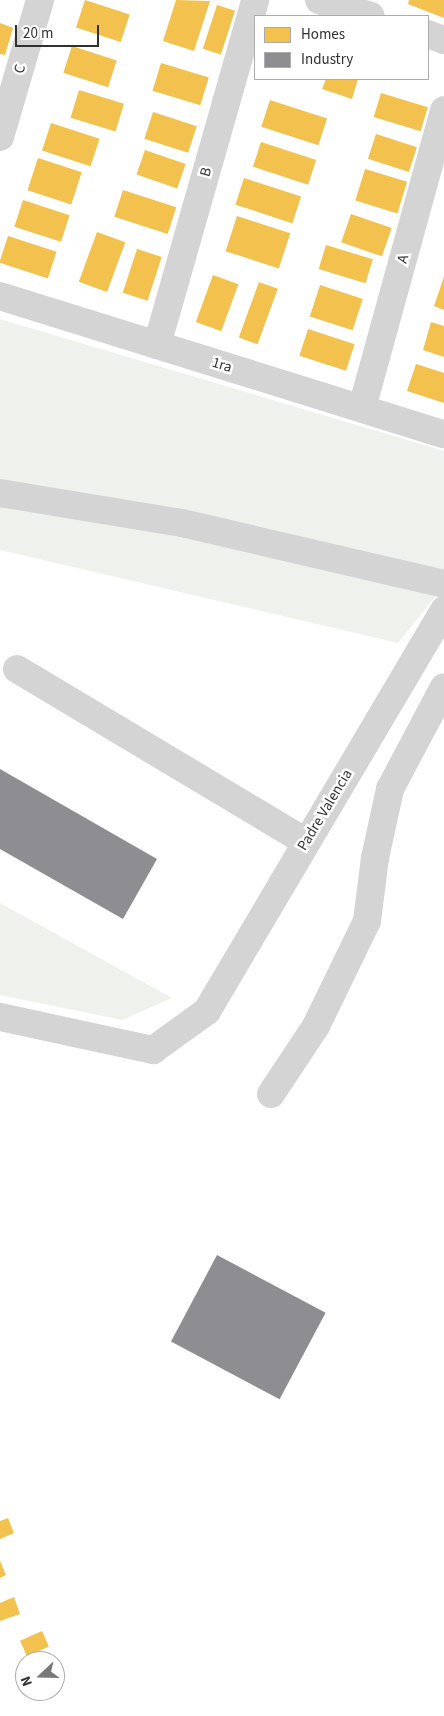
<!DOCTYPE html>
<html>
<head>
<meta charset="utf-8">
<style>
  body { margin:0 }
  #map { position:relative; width:444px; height:1716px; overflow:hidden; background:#fff; font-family:"Source Sans 3",sans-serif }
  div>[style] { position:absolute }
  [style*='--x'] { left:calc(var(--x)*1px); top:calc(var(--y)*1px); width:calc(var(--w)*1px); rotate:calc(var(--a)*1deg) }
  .green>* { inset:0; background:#eff2ec }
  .homes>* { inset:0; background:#f2c14e; transform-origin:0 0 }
  .industry>* { inset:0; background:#8d8d92; transform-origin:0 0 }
  .minor>* { height:28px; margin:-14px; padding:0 14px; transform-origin:14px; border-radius:14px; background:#d4d4d4 }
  span { translate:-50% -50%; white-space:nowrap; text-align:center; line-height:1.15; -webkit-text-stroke:5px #fff; paint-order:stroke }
  .street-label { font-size:15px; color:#303030 }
  .legend { position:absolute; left:254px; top:15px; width:175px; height:65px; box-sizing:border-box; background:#fff; border:1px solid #acacac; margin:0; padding:6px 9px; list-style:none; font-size:15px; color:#303030 }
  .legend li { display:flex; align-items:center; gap:10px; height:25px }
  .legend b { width:25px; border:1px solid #acacac }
  .north { position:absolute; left:15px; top:1651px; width:50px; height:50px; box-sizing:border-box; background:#fff; border:1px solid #acacac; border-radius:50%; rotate:249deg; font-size:14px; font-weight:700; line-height:20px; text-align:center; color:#303030 }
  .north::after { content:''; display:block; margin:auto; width:18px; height:22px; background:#787878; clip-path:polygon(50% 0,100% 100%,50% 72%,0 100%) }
  .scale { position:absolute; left:15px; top:25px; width:84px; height:22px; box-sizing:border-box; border:2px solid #303030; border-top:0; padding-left:6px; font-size:15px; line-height:18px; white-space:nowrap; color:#303030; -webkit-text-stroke:4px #fff; paint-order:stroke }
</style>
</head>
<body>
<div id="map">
  <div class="green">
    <i style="clip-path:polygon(0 319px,444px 451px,444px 586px,398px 643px,0 550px)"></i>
    <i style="clip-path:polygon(0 903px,172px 998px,122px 1020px,0 995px)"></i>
  </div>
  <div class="homes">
    <i style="left:85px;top:0;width:47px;height:29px;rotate:18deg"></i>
    <i style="clip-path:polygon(176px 0,210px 1px,194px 51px,163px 41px)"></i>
    <i style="clip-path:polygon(409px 0,444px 0,444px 18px,408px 4px)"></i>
    <i style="left:217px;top:5px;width:19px;height:46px;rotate:18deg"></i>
    <i style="clip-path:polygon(0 23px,13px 28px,5px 55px,0 54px)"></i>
    <i style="left:72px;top:46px;width:47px;height:28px;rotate:18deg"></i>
    <i style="left:161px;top:63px;width:50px;height:29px;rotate:17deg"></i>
    <i style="clip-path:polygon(326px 79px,358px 79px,352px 99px,322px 89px)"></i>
    <i style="left:79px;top:90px;width:47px;height:29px;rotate:17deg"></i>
    <i style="left:381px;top:93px;width:49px;height:25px;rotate:17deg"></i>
    <i style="left:270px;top:100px;width:60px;height:28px;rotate:18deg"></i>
    <i style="left:153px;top:112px;width:46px;height:28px;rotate:18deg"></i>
    <i style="left:51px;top:123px;width:51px;height:29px;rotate:18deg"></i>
    <i style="left:376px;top:134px;width:43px;height:26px;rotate:18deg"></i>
    <i style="left:261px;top:142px;width:58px;height:26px;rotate:18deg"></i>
    <i style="left:145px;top:150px;width:43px;height:26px;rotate:19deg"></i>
    <i style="left:38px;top:158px;width:46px;height:34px;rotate:18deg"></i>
    <i style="left:365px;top:169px;width:44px;height:33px;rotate:17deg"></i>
    <i style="left:244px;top:178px;width:60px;height:28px;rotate:18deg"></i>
    <i style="left:123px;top:190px;width:56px;height:28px;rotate:18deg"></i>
    <i style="left:23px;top:200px;width:49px;height:28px;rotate:18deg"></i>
    <i style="left:351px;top:214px;width:43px;height:30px;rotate:19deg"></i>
    <i style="left:237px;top:216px;width:56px;height:37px;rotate:18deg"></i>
    <i style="left:97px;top:232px;width:30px;height:53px;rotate:20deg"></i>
    <i style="left:8px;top:236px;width:51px;height:28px;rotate:18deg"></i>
    <i style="left:326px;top:245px;width:49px;height:25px;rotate:17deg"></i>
    <i style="left:137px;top:249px;width:26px;height:46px;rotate:18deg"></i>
    <i style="left:213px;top:275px;width:27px;height:50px;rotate:20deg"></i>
    <i style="clip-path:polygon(444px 277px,444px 310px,434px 306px)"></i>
    <i style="left:259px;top:282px;width:20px;height:59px;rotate:20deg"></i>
    <i style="left:320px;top:285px;width:45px;height:33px;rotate:18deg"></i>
    <i style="clip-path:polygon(431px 322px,444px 326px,444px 357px,423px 350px)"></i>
    <i style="left:308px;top:329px;width:49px;height:28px;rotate:18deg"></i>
    <i style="clip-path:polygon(416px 364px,444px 373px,444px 403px,407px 391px)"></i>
    <i style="clip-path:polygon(8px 1518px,14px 1533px,0 1539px,0 1521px)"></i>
    <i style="clip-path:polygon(0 1561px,6px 1575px,0 1578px)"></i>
    <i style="clip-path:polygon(14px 1597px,20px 1614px,0 1621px,0 1603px)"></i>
    <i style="left:42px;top:1631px;width:17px;height:24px;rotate:66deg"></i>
  </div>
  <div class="industry">
    <i style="clip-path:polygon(0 769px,157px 859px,123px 919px,0 849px)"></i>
    <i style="left:217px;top:1255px;width:123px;height:98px;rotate:28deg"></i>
  </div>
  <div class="minor">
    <i style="--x:319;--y:0;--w:54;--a:17.1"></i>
    <i style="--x:428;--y:34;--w:17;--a:21"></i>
    <i style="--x:0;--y:137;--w:143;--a:-73.7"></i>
    <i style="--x:0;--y:296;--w:465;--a:17.3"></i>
    <i style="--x:157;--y:345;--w:359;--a:-74.1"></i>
    <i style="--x:362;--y:408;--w:309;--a:-74.6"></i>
    <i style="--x:0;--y:493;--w:184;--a:9.4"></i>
    <i style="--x:182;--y:523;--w:269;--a:13.1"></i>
    <i style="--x:17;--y:669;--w:337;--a:30.9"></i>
    <i style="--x:0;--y:1017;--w:157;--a:12.2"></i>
    <i style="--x:153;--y:1050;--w:67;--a:-35.8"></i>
    <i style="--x:207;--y:1011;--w:466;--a:-59.4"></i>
    <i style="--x:271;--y:1094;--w:82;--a:-56.5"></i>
    <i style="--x:316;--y:1026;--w:117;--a:-64.1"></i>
    <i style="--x:367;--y:921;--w:64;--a:-82.8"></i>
    <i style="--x:375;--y:858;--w:71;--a:-77.7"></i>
    <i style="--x:390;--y:789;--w:115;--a:-62.1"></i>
  </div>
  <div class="street-label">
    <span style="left:20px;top:69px;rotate:-74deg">C</span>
    <span style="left:206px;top:172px;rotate:-74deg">B</span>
    <span style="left:403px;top:259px;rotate:-75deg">A</span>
    <span style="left:222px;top:365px;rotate:17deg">1ra</span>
    <span style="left:325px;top:810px;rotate:-59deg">Padre Valencia</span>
  </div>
  <ul class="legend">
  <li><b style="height:14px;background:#f2c14e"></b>Homes</li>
  <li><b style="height:14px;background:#8d8d92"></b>Industry</li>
  </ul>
  <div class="north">N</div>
  <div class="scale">20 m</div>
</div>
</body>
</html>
